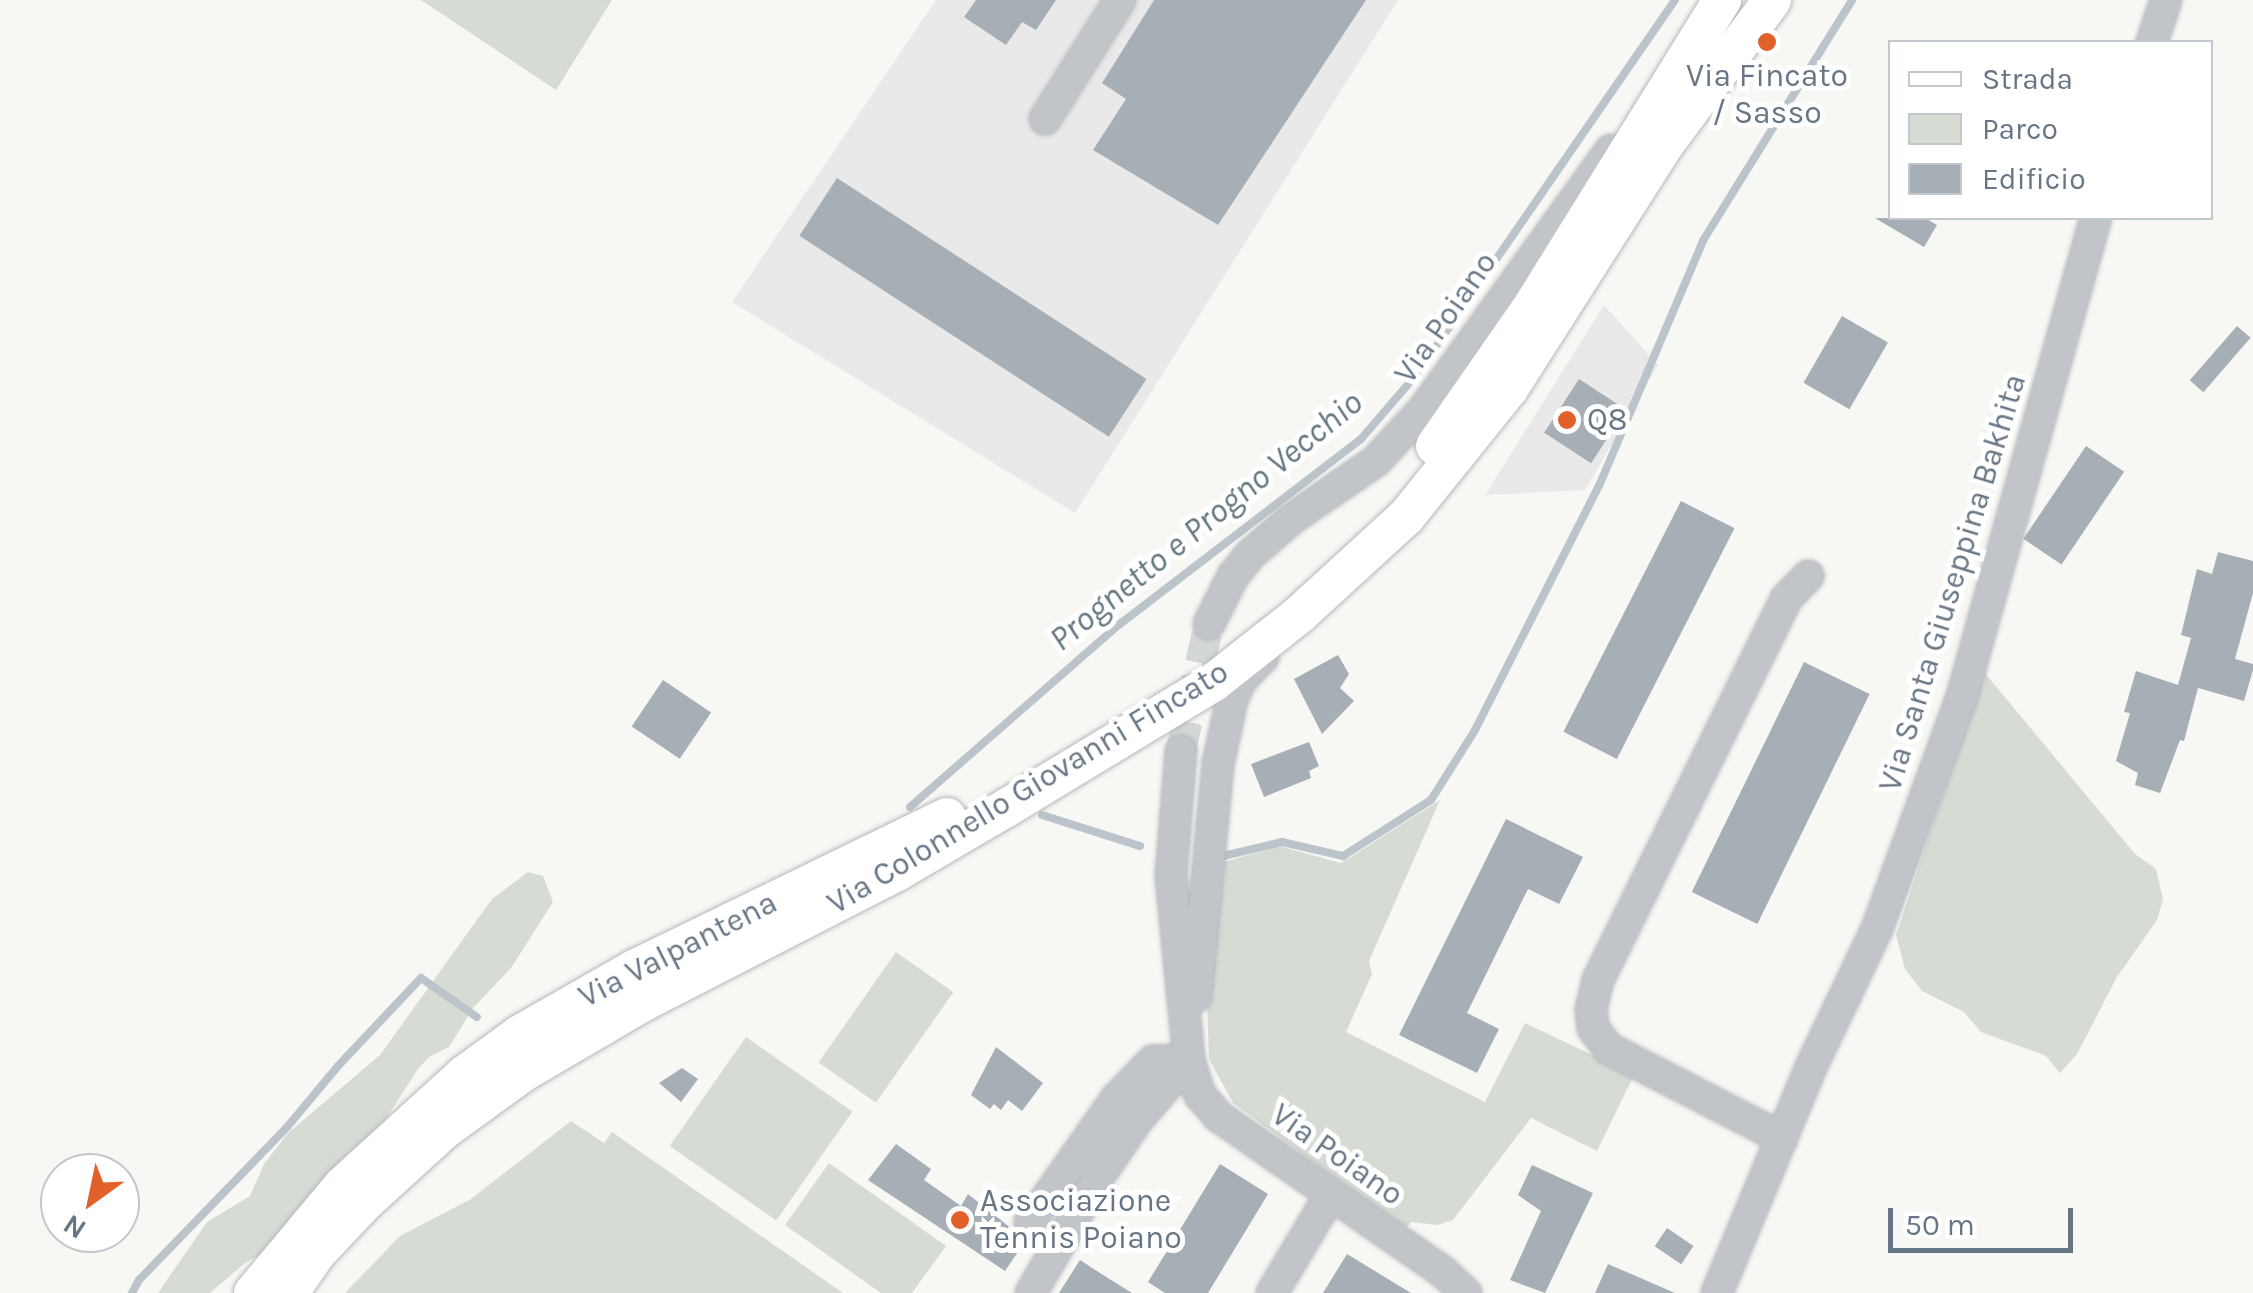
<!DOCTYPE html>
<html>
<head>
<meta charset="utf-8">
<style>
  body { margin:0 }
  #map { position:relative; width:2253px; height:1293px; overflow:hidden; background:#f7f7f4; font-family:Karla,sans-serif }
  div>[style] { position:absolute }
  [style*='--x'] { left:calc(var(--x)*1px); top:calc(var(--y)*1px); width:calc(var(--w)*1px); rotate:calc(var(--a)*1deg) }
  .built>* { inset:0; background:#e8e9e8 }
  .green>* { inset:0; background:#d6dcd4; transform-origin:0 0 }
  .stream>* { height:8px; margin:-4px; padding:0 4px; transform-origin:4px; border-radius:4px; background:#bbc4ca }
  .building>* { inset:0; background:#a7afb6; transform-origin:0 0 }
  .minor-tunnel>* { height:30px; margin-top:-15px; transform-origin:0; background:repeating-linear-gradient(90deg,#d3d7d8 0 30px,transparent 0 45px) }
  .roads { filter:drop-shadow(0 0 2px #b4b8bc) drop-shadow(0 0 2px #b4b8bc) }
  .minor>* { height:30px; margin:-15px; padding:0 15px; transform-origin:15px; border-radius:15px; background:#c1c4c8 }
  .major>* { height:38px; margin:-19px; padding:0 19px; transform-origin:19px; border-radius:19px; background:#fff }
  .dots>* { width:28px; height:28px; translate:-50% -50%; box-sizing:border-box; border:5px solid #fff; border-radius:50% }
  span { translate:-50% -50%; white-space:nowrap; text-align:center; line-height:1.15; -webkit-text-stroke:10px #fff; paint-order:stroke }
  .poi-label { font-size:32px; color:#677685 }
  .left { translate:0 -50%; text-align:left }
  .street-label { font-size:32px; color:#677685 }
  .water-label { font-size:35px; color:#637781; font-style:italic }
  .legend { position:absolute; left:1888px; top:40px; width:325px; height:180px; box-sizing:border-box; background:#fff; border:2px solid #c2c8ce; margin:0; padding:12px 18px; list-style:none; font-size:30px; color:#677685 }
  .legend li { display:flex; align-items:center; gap:20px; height:50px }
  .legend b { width:50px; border:2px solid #c2c8ce }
  .north { position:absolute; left:40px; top:1153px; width:100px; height:100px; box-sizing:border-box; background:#fff; border:2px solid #c2c8ce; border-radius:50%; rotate:213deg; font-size:28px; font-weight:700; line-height:40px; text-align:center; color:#677685 }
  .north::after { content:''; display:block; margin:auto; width:35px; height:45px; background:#e2602a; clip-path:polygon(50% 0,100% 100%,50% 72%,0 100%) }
  .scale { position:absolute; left:1888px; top:1208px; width:185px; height:45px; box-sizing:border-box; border:5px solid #677685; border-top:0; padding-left:12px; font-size:30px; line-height:35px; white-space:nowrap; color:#677685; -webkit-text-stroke:8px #fff; paint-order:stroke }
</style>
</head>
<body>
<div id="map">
  <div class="built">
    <i style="clip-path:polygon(936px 0,1398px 0,1075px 513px,732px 302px)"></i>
    <i style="clip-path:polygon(1604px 305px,1658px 365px,1585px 490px,1485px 495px)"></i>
  </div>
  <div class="green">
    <i style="clip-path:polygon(421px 0,612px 0,556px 90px)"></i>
    <i style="clip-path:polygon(1984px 672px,2135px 854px,2156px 869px,2163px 899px,2157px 920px,2117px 977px,2077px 1054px,2060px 1073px,2046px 1056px,1981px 1032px,1964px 1012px,1922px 991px,1905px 969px,1896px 935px)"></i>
    <i style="clip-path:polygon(1440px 800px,1369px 961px,1372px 974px,1346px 1032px,1485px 1102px,1525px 1023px,1634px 1075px,1597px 1151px,1531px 1118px,1453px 1220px,1438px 1225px,1411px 1222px,1405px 1230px,1233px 1103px,1209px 1059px,1207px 999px,1224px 862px,1279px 846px,1341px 863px)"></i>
    <i style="clip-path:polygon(528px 872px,543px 876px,553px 902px,511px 968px,473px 1008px,449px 1047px,429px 1057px,418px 1069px,369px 1145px,348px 1153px,333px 1171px,297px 1235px,245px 1263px,210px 1293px,158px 1293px,207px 1222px,250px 1196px,264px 1164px,288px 1133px,380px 1055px,492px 899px)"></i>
    <i style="left:896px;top:952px;width:70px;height:135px;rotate:35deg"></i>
    <i style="left:746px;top:1037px;width:130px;height:133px;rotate:35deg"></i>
    <i style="clip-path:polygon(571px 1121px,604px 1143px,612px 1132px,843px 1293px,345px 1293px,400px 1236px,471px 1199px)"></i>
    <i style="clip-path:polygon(829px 1163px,946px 1246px,912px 1293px,881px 1293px,785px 1225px)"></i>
  </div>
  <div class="stream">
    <i style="--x:910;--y:807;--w:279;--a:-41.1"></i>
    <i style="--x:1120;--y:624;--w:304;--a:-37.5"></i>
    <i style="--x:1361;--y:439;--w:86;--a:-49.3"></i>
    <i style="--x:1417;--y:374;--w:454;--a:-55.4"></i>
    <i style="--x:1042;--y:815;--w:103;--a:17.6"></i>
    <i style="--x:1219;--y:857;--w:65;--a:-13.4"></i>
    <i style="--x:1282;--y:842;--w:63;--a:12.9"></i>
    <i style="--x:1343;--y:856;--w:104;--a:-32.5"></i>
    <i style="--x:1431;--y:800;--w:83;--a:-57.8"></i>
    <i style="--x:1475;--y:730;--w:274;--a:-63.1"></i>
    <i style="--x:1599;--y:486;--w:268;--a:-67"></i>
    <i style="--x:1704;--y:239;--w:281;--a:-58.2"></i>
    <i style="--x:132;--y:1293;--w:15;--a:-62"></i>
    <i style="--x:139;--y:1280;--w:214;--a:-45.9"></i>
    <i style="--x:288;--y:1126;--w:78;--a:-50.2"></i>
    <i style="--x:338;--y:1066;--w:121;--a:-46.7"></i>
    <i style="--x:421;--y:978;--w:68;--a:34.9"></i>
  </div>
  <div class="building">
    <i style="clip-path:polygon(976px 0,1056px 0,1036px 30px,1022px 22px,1006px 45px,964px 17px)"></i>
    <i style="clip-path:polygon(1154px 0,1366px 0,1218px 225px,1093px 150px,1126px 99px,1102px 83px)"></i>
    <i style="left:837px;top:178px;width:369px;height:69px;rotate:33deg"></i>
    <i style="clip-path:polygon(1875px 218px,1925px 218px,1937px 225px,1924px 247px)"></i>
    <i style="left:1842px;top:316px;width:53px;height:77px;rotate:30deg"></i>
    <i style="left:2237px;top:326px;width:18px;height:72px;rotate:41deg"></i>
    <i style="left:1579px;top:379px;width:56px;height:64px;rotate:33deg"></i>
    <i style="left:2086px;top:446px;width:46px;height:112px;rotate:34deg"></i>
    <i style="left:1681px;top:501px;width:60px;height:259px;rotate:27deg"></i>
    <i style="clip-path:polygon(2218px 552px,2253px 561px,2253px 593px,2235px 659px,2253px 664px,2253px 670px,2244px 701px,2198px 688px,2184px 741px,2180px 740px,2160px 793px,2135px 785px,2138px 773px,2116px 761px,2130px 713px,2124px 712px,2136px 671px,2178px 685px,2191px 638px,2181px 635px,2197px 569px,2212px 574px)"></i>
    <i style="clip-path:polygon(1338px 655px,1349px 674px,1340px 688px,1354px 701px,1322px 734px,1294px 679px)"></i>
    <i style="left:1804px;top:662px;width:73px;height:256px;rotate:26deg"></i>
    <i style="left:663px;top:680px;width:58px;height:56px;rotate:34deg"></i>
    <i style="clip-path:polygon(1309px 742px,1319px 766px,1309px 771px,1311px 778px,1264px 797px,1251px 764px)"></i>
    <i style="clip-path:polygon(1506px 819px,1583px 857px,1559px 904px,1528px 889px,1467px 1013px,1499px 1029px,1477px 1073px,1399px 1035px)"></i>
    <i style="clip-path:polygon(996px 1047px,1043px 1083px,1022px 1111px,1008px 1100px,1001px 1110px,994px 1104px,990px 1109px,971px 1095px)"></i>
    <i style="clip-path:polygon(682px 1068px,698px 1079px,681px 1102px,659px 1083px)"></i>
    <i style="clip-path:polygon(896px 1144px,931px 1169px,924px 1180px,961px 1206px,968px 1194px,1026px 1240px,1005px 1271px,868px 1180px)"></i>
    <i style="clip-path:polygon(1220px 1164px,1268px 1194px,1208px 1293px,1165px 1293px,1148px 1282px)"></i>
    <i style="clip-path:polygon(1532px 1165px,1593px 1193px,1545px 1293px,1510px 1280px,1541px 1211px,1518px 1195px)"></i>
    <i style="left:1667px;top:1228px;width:32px;height:22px;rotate:34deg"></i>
    <i style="clip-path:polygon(1347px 1254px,1411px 1293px,1323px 1293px)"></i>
    <i style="clip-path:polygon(1080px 1260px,1100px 1273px,1132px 1293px,1059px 1293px)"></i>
    <i style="clip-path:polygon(1608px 1264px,1675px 1293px,1595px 1293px)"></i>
  </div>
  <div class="minor-tunnel">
    <i style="--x:1181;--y:751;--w:130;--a:-77.6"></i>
  </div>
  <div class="roads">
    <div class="minor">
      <i style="--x:2152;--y:42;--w:44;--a:-71.6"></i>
      <i style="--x:1045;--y:119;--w:141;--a:-57.8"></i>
      <i style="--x:1209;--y:624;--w:54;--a:-63.4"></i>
      <i style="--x:1233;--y:576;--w:27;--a:-51"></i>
      <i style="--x:1250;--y:555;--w:53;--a:-41.2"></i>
      <i style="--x:1290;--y:520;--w:104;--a:-34.5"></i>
      <i style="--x:1376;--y:461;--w:71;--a:-47.3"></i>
      <i style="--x:1424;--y:409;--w:319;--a:-54.2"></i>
      <i style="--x:1181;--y:751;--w:125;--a:94.6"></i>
      <i style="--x:1171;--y:876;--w:185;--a:84.4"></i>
      <i style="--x:1189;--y:1060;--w:37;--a:73"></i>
      <i style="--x:1200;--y:1095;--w:28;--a:49"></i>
      <i style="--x:1218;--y:1116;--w:272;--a:34.7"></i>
      <i style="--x:1442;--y:1271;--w:33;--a:43"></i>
      <i style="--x:1196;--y:997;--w:234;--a:-84.6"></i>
      <i style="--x:1218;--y:764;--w:66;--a:-77.7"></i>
      <i style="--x:1232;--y:700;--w:22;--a:-66"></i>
      <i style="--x:1241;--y:680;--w:32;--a:-46"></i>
      <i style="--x:1782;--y:1138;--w:196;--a:-152.7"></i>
      <i style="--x:1608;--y:1048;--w:25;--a:-127"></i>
      <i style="--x:1593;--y:1028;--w:18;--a:-96"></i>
      <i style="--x:1591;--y:1010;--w:31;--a:-77"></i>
      <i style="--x:1598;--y:980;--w:425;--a:-63.7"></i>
      <i style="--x:1786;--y:599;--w:32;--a:-46"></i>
      <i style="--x:1030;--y:1222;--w:150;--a:-55"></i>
      <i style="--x:1116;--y:1099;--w:53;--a:-45.8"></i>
      <i style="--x:1153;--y:1061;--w:36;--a:-2"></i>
      <i style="--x:1031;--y:1293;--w:132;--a:-59.9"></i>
      <i style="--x:1097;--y:1179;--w:73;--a:-55.7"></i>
      <i style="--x:1138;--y:1119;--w:78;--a:-49.2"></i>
      <i style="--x:1272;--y:1293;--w:115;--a:-59.2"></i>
      <i style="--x:1717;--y:1293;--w:247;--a:-67.4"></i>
      <i style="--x:1812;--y:1065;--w:151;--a:-64.5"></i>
      <i style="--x:1877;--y:929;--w:247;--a:-69.9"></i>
      <i style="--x:1962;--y:697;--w:497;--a:-74.4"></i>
    </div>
    <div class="major">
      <i style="--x:1435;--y:446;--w:172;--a:-55.2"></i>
      <i style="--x:1533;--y:305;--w:359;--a:-58.2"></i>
      <i style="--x:253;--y:1293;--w:139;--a:-50.2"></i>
      <i style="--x:342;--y:1186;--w:166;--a:-42.3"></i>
      <i style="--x:465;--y:1074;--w:68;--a:-36"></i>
      <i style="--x:520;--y:1034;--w:131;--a:-29.7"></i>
      <i style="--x:634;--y:969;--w:348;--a:-25.9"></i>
      <i style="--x:289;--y:1293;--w:49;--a:-55"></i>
      <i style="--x:317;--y:1253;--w:66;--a:-46.8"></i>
      <i style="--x:362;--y:1205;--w:110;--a:-42.4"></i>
      <i style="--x:443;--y:1131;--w:100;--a:-36.1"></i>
      <i style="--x:524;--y:1072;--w:137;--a:-30.3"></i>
      <i style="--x:642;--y:1003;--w:287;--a:-27.2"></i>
      <i style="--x:897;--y:872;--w:129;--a:-30.4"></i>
      <i style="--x:1008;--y:807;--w:241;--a:-31.2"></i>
      <i style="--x:1214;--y:682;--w:110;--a:-38.3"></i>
      <i style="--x:1300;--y:614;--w:144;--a:-42.5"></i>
      <i style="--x:1406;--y:517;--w:164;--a:-51.2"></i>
      <i style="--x:1509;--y:389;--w:287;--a:-57.5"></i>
      <i style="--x:1663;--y:147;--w:183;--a:-53.4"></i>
    </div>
  </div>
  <div class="dots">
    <i style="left:1767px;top:42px;background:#e2602a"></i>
    <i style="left:1567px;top:420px;background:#e2602a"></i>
    <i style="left:960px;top:1220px;background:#e2602a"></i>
  </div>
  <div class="poi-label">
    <span style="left:1767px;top:95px">Via Fincato<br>/ Sasso</span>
    <span class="left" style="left:1587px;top:420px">Q8</span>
    <span class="left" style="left:980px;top:1220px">Associazione<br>Tennis Poiano</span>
  </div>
  <div class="street-label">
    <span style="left:1446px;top:318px;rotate:-55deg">Via Poiano</span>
    <span style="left:1953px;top:583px;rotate:-73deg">Via Santa Giuseppina Bakhita</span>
    <span style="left:1028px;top:788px;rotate:-31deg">Via Colonnello Giovanni Fincato</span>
    <span style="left:678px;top:950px;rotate:-27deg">Via Valpantena</span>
    <span style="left:1337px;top:1155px;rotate:35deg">Via Poiano</span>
  </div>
  <div class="water-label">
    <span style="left:1206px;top:521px;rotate:-39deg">Prognetto e Progno Vecchio</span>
  </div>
  <ul class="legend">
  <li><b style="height:12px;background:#fff"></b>Strada</li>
  <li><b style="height:28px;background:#d6dcd4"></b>Parco</li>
  <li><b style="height:28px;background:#a7afb6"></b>Edificio</li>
  </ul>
  <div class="north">N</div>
  <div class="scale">50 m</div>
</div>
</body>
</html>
